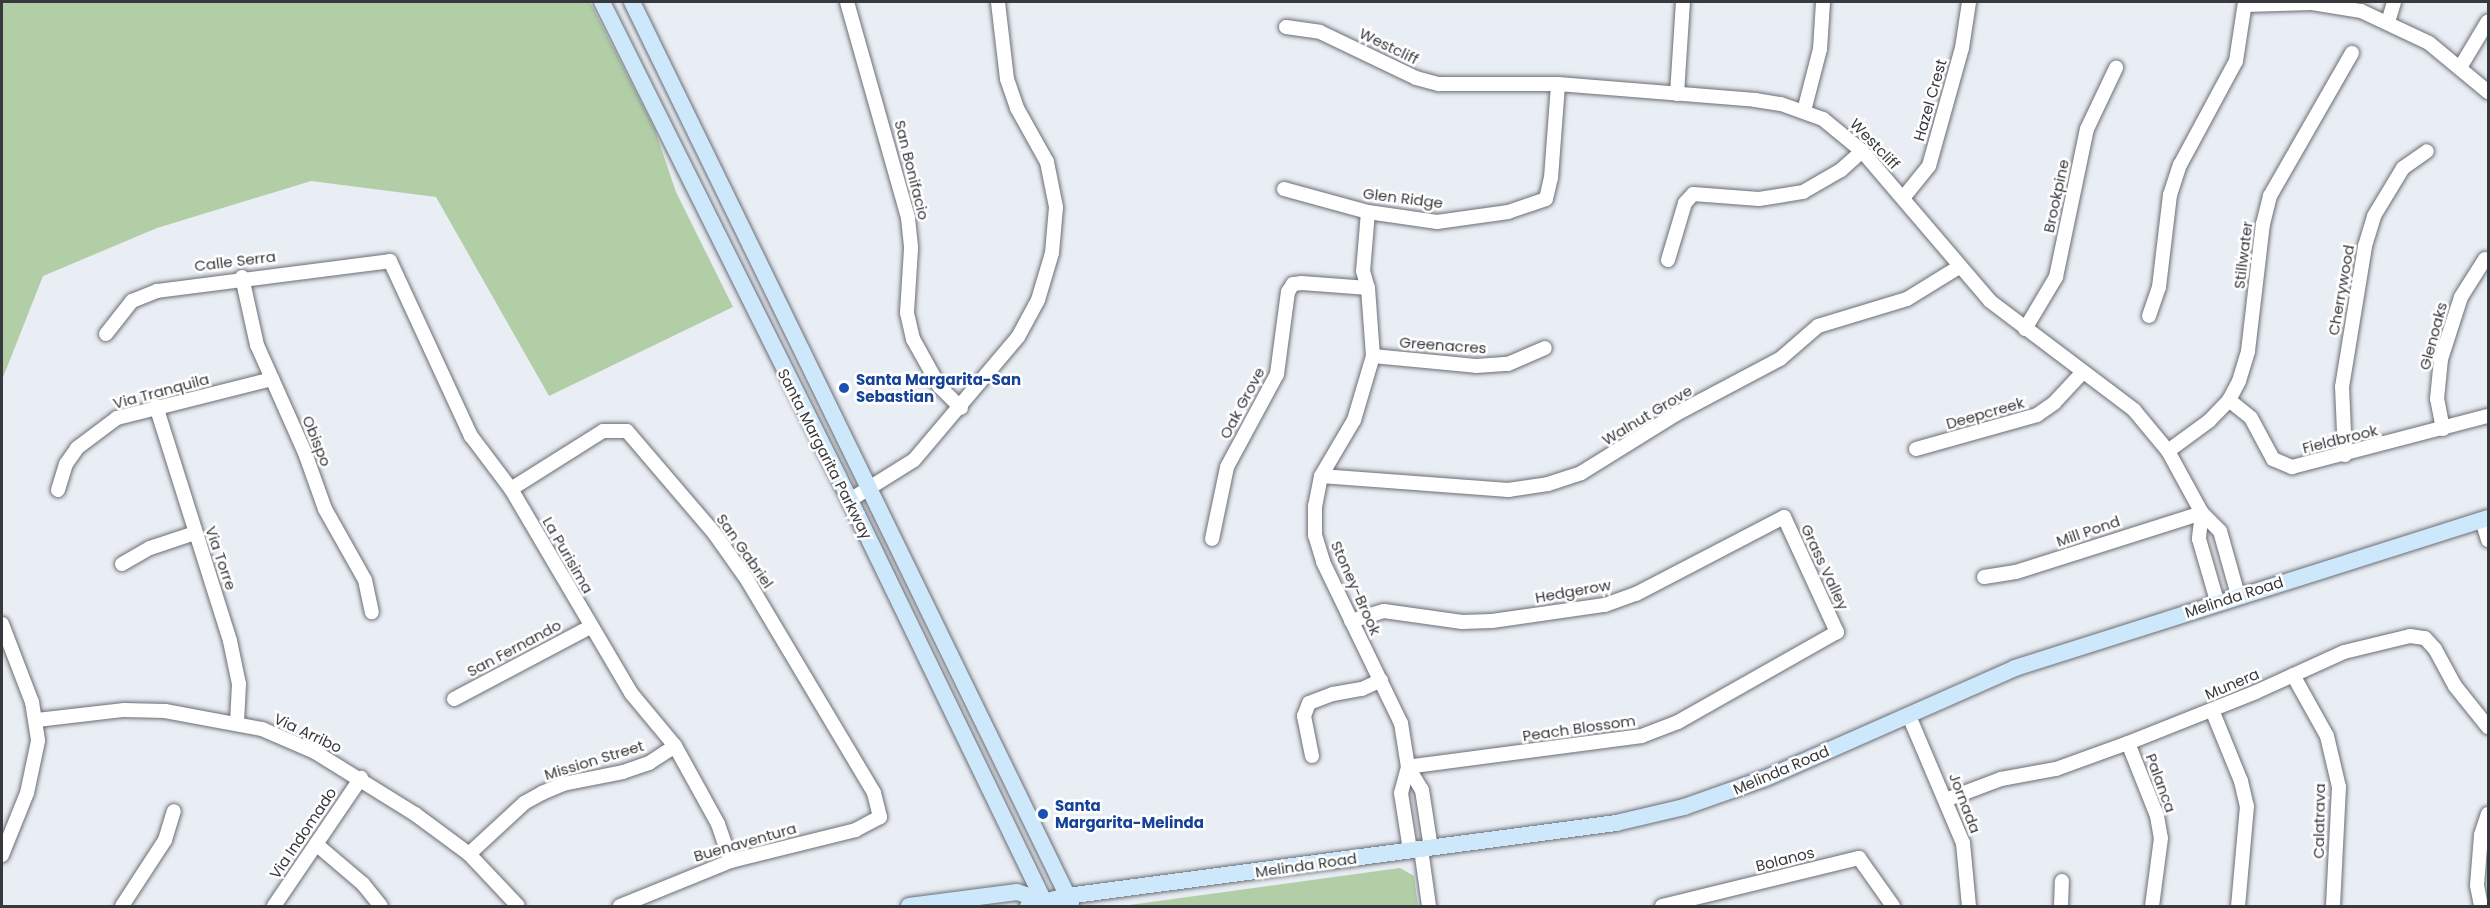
<!DOCTYPE html>
<html>
<head>
<meta charset="utf-8">
<style>
  body { margin:0 }
  #map { position:relative; width:2490px; height:908px; overflow:hidden; background:#e9edf4; font-family:Poppins,sans-serif }
  div>[style] { position:absolute }
  [style*='--x'] { left:calc(var(--x)*1px); top:calc(var(--y)*1px); width:calc(var(--w)*1px); rotate:calc(var(--a)*1deg) }
  .green>* { inset:0; background:#b2cea7 }
  .roads { filter:drop-shadow(0 0 2px #6b6e74) drop-shadow(0 0 2px #6b6e74) }
  .minor>* { height:14px; margin:-7px; padding:0 7px; transform-origin:7px; border-radius:7px; background:#fff }
  .major>* { height:16px; margin:-8px; padding:0 8px; transform-origin:8px; border-radius:8px; background:#cde8fb }
  .dots>* { width:16px; height:16px; translate:-50% -50%; box-sizing:border-box; border:3px solid #fff; border-radius:50% }
  span { translate:-50% -50%; white-space:nowrap; text-align:center; line-height:1.15; -webkit-text-stroke:5px #fff; paint-order:stroke }
  .street-label { font-size:15px; color:#38393c }
  .transit-label { font-size:15px; color:#164399; font-weight:700 }
  .left { translate:0 -50%; text-align:left }
  .frame { position:absolute; inset:0; border:3px solid #38393c; pointer-events:none }
</style>
</head>
<body>
<div id="map">
  <div class="green">
    <i style="clip-path:polygon(2px 2px,590px 2px,655px 130px,676px 192px,733px 307px,549px 396px,436px 197px,311px 181px,157px 228px,43px 276px,2px 380px)"></i>
    <i style="clip-path:polygon(1400px 868px,1414px 876px,1418px 906px,1122px 906px)"></i>
  </div>
  <div class="roads">
    <div class="minor">
      <i style="--x:847;--y:2;--w:224;--a:74.2"></i>
      <i style="--x:908;--y:218;--w:31;--a:84"></i>
      <i style="--x:911;--y:249;--w:64;--a:93.6"></i>
      <i style="--x:907;--y:313;--w:27;--a:77"></i>
      <i style="--x:913;--y:339;--w:54;--a:61"></i>
      <i style="--x:939;--y:386;--w:31;--a:45"></i>
      <i style="--x:2245;--y:5;--w:67;--a:-1.7"></i>
      <i style="--x:2312;--y:3;--w:50;--a:9.3"></i>
      <i style="--x:2361;--y:11;--w:75;--a:25.2"></i>
      <i style="--x:2429;--y:43;--w:77;--a:39.7"></i>
      <i style="--x:2388;--y:22;--w:21;--a:-73"></i>
      <i style="--x:1286;--y:27;--w:34;--a:8"></i>
      <i style="--x:1320;--y:32;--w:106;--a:25.6"></i>
      <i style="--x:1416;--y:78;--w:24;--a:15"></i>
      <i style="--x:1439;--y:84;--w:119;--a:0"></i>
      <i style="--x:1558;--y:84;--w:198;--a:4.6"></i>
      <i style="--x:1755;--y:100;--w:26;--a:9"></i>
      <i style="--x:1781;--y:104;--w:45;--a:19.7"></i>
      <i style="--x:1823;--y:119;--w:50;--a:39.4"></i>
      <i style="--x:1862;--y:151;--w:197;--a:49.5"></i>
      <i style="--x:1990;--y:301;--w:181;--a:37.1"></i>
      <i style="--x:2134;--y:410;--w:53;--a:50.3"></i>
      <i style="--x:2168;--y:451;--w:71;--a:61.3"></i>
      <i style="--x:2202;--y:513;--w:25;--a:45"></i>
      <i style="--x:2220;--y:531;--w:66;--a:74.3"></i>
      <i style="--x:2461;--y:66;--w:52;--a:-59"></i>
      <i style="--x:1677;--y:94;--w:92;--a:-86.3"></i>
      <i style="--x:1804;--y:111;--w:64;--a:-75.5"></i>
      <i style="--x:1820;--y:49;--w:47;--a:-86.3"></i>
      <i style="--x:1284;--y:189;--w:87;--a:15.3"></i>
      <i style="--x:1368;--y:212;--w:70;--a:8.2"></i>
      <i style="--x:1437;--y:222;--w:72;--a:-8"></i>
      <i style="--x:1508;--y:212;--w:40;--a:-18.9"></i>
      <i style="--x:1546;--y:199;--w:22;--a:-77"></i>
      <i style="--x:1551;--y:178;--w:94;--a:-85.7"></i>
      <i style="--x:1903;--y:198;--w:41;--a:-50.9"></i>
      <i style="--x:1929;--y:166;--w:123;--a:-74.4"></i>
      <i style="--x:1962;--y:48;--w:47;--a:-81.3"></i>
      <i style="--x:1368;--y:212;--w:59;--a:94.8"></i>
      <i style="--x:1363;--y:271;--w:18;--a:74"></i>
      <i style="--x:1368;--y:288;--w:68;--a:85.8"></i>
      <i style="--x:1373;--y:356;--w:67;--a:106.5"></i>
      <i style="--x:1354;--y:420;--w:65;--a:120.5"></i>
      <i style="--x:1321;--y:476;--w:31;--a:101"></i>
      <i style="--x:1315;--y:506;--w:29;--a:90"></i>
      <i style="--x:1315;--y:535;--w:28;--a:73"></i>
      <i style="--x:1323;--y:562;--w:179;--a:64.2"></i>
      <i style="--x:1401;--y:723;--w:45;--a:81"></i>
      <i style="--x:1408;--y:767;--w:27;--a:59"></i>
      <i style="--x:1422;--y:790;--w:59;--a:81.2"></i>
      <i style="--x:1668;--y:260;--w:59;--a:-73.4"></i>
      <i style="--x:1685;--y:203;--w:12;--a:-48"></i>
      <i style="--x:1693;--y:194;--w:66;--a:4.3"></i>
      <i style="--x:1759;--y:199;--w:45;--a:-9"></i>
      <i style="--x:1803;--y:192;--w:44;--a:-30.1"></i>
      <i style="--x:1841;--y:170;--w:28;--a:-42"></i>
      <i style="--x:242;--y:277;--w:70;--a:77.6"></i>
      <i style="--x:257;--y:345;--w:118;--a:66"></i>
      <i style="--x:305;--y:453;--w:59;--a:70.3"></i>
      <i style="--x:325;--y:509;--w:81;--a:60.6"></i>
      <i style="--x:365;--y:580;--w:33;--a:78"></i>
      <i style="--x:2149;--y:316;--w:31;--a:-71"></i>
      <i style="--x:2159;--y:287;--w:93;--a:-83.2"></i>
      <i style="--x:2170;--y:195;--w:32;--a:-72"></i>
      <i style="--x:2180;--y:165;--w:118;--a:-61.7"></i>
      <i style="--x:2236;--y:61;--w:60;--a:-81.3"></i>
      <i style="--x:2025;--y:329;--w:61;--a:-59.2"></i>
      <i style="--x:2056;--y:277;--w:151;--a:-78.2"></i>
      <i style="--x:2087;--y:129;--w:68;--a:-64.6"></i>
      <i style="--x:106;--y:334;--w:42;--a:-51.8"></i>
      <i style="--x:132;--y:301;--w:27;--a:-22"></i>
      <i style="--x:157;--y:291;--w:235;--a:-7.3"></i>
      <i style="--x:390;--y:261;--w:193;--a:65.2"></i>
      <i style="--x:471;--y:436;--w:66;--a:53"></i>
      <i style="--x:511;--y:489;--w:237;--a:59.5"></i>
      <i style="--x:631;--y:693;--w:69;--a:50.3"></i>
      <i style="--x:675;--y:746;--w:89;--a:61.1"></i>
      <i style="--x:718;--y:824;--w:39;--a:71"></i>
      <i style="--x:1373;--y:356;--w:103;--a:5.5"></i>
      <i style="--x:1476;--y:366;--w:32;--a:-4"></i>
      <i style="--x:1508;--y:364;--w:40;--a:-23.4"></i>
      <i style="--x:2229;--y:400;--w:28;--a:39"></i>
      <i style="--x:2251;--y:418;--w:47;--a:61.8"></i>
      <i style="--x:2273;--y:459;--w:21;--a:23"></i>
      <i style="--x:2292;--y:467;--w:203;--a:-14.6"></i>
      <i style="--x:156;--y:406;--w:246;--a:72.5"></i>
      <i style="--x:230;--y:641;--w:44;--a:78.2"></i>
      <i style="--x:239;--y:684;--w:39;--a:93"></i>
      <i style="--x:2443;--y:429;--w:31;--a:-101"></i>
      <i style="--x:2437;--y:399;--w:40;--a:-84.3"></i>
      <i style="--x:2441;--y:359;--w:65;--a:-72.1"></i>
      <i style="--x:2461;--y:297;--w:45;--a:-57.7"></i>
      <i style="--x:1916;--y:449;--w:126;--a:-15.7"></i>
      <i style="--x:2037;--y:415;--w:21;--a:-35"></i>
      <i style="--x:2054;--y:403;--w:42;--a:-46.9"></i>
      <i style="--x:2168;--y:451;--w:51;--a:-36.2"></i>
      <i style="--x:2209;--y:421;--w:29;--a:-46"></i>
      <i style="--x:2229;--y:400;--w:21;--a:-62"></i>
      <i style="--x:2239;--y:381;--w:31;--a:-73"></i>
      <i style="--x:2248;--y:351;--w:128;--a:-83.3"></i>
      <i style="--x:2263;--y:224;--w:29;--a:-76"></i>
      <i style="--x:2270;--y:196;--w:165;--a:-60.2"></i>
      <i style="--x:2345;--y:455;--w:68;--a:-92.5"></i>
      <i style="--x:2342;--y:387;--w:143;--a:-80.7"></i>
      <i style="--x:2365;--y:246;--w:31;--a:-73"></i>
      <i style="--x:2374;--y:216;--w:56;--a:-58.9"></i>
      <i style="--x:2403;--y:168;--w:29;--a:-35"></i>
      <i style="--x:1321;--y:476;--w:188;--a:4.3"></i>
      <i style="--x:1508;--y:490;--w:40;--a:-8.5"></i>
      <i style="--x:1548;--y:484;--w:35;--a:-18"></i>
      <i style="--x:1581;--y:473;--w:112;--a:-31.8"></i>
      <i style="--x:1676;--y:414;--w:118;--a:-27.9"></i>
      <i style="--x:1780;--y:359;--w:50;--a:-41"></i>
      <i style="--x:1818;--y:326;--w:93;--a:-16.9"></i>
      <i style="--x:1907;--y:299;--w:61;--a:-31.6"></i>
      <i style="--x:511;--y:489;--w:109;--a:-32.2"></i>
      <i style="--x:603;--y:431;--w:24;--a:0"></i>
      <i style="--x:627;--y:431;--w:134;--a:49.5"></i>
      <i style="--x:714;--y:533;--w:55;--a:54.6"></i>
      <i style="--x:746;--y:578;--w:250;--a:59.2"></i>
      <i style="--x:874;--y:793;--w:25;--a:76"></i>
      <i style="--x:880;--y:817;--w:27;--a:152"></i>
      <i style="--x:856;--y:830;--w:129;--a:166.1"></i>
      <i style="--x:731;--y:861;--w:120;--a:157.9"></i>
      <i style="--x:58;--y:490;--w:27;--a:-73"></i>
      <i style="--x:66;--y:464;--w:19;--a:-55"></i>
      <i style="--x:77;--y:448;--w:50;--a:-36.9"></i>
      <i style="--x:117;--y:418;--w:160;--a:-14.1"></i>
      <i style="--x:850;--y:500;--w:75;--a:-32"></i>
      <i style="--x:914;--y:460;--w:161;--a:-49.8"></i>
      <i style="--x:1018;--y:337;--w:42;--a:-61.6"></i>
      <i style="--x:1038;--y:300;--w:49;--a:-73.4"></i>
      <i style="--x:1052;--y:253;--w:46;--a:-85"></i>
      <i style="--x:1056;--y:207;--w:46;--a:-101.3"></i>
      <i style="--x:1047;--y:162;--w:62;--a:-119.1"></i>
      <i style="--x:1017;--y:108;--w:31;--a:-109"></i>
      <i style="--x:1007;--y:79;--w:78;--a:-96.7"></i>
      <i style="--x:2202;--y:513;--w:26;--a:97"></i>
      <i style="--x:2199;--y:539;--w:65;--a:73.8"></i>
      <i style="--x:2482;--y:520;--w:21;--a:73"></i>
      <i style="--x:1212;--y:539;--w:74;--a:-78.2"></i>
      <i style="--x:1227;--y:467;--w:106;--a:-61.7"></i>
      <i style="--x:1277;--y:374;--w:83;--a:-82.4"></i>
      <i style="--x:1288;--y:292;--w:9;--a:-58"></i>
      <i style="--x:1293;--y:284;--w:9;--a:-6"></i>
      <i style="--x:1302;--y:283;--w:66;--a:4.3"></i>
      <i style="--x:122;--y:564;--w:32;--a:-30"></i>
      <i style="--x:150;--y:548;--w:47;--a:-18.4"></i>
      <i style="--x:1984;--y:577;--w:32;--a:-9"></i>
      <i style="--x:2016;--y:572;--w:195;--a:-17.6"></i>
      <i style="--x:1351;--y:621;--w:34;--a:-17"></i>
      <i style="--x:1384;--y:611;--w:79;--a:8"></i>
      <i style="--x:1462;--y:622;--w:30;--a:-2"></i>
      <i style="--x:1492;--y:621;--w:114;--a:-8.1"></i>
      <i style="--x:1605;--y:605;--w:33;--a:-20"></i>
      <i style="--x:1636;--y:594;--w:167;--a:-27.5"></i>
      <i style="--x:1784;--y:517;--w:127;--a:65.3"></i>
      <i style="--x:1837;--y:632;--w:183;--a:150.5"></i>
      <i style="--x:1678;--y:722;--w:39;--a:159"></i>
      <i style="--x:1642;--y:736;--w:236;--a:172.5"></i>
      <i style="--x:2;--y:624;--w:84;--a:69"></i>
      <i style="--x:32;--y:702;--w:39;--a:81"></i>
      <i style="--x:38;--y:741;--w:53;--a:101.9"></i>
      <i style="--x:27;--y:793;--w:67;--a:112"></i>
      <i style="--x:2293;--y:675;--w:70;--a:60.9"></i>
      <i style="--x:2327;--y:736;--w:52;--a:76.8"></i>
      <i style="--x:2339;--y:787;--w:119;--a:92.9"></i>
      <i style="--x:454;--y:699;--w:154;--a:-27.9"></i>
      <i style="--x:2212;--y:710;--w:77;--a:67.8"></i>
      <i style="--x:2241;--y:781;--w:26;--a:77"></i>
      <i style="--x:2247;--y:806;--w:100;--a:95.1"></i>
      <i style="--x:1909;--y:716;--w:138;--a:67"></i>
      <i style="--x:1963;--y:843;--w:63;--a:84.6"></i>
      <i style="--x:37;--y:720;--w:88;--a:-6.6"></i>
      <i style="--x:124;--y:710;--w:41;--a:1.4"></i>
      <i style="--x:165;--y:711;--w:99;--a:10.5"></i>
      <i style="--x:262;--y:729;--w:58;--a:23.5"></i>
      <i style="--x:315;--y:752;--w:118;--a:31.8"></i>
      <i style="--x:415;--y:814;--w:67;--a:36.5"></i>
      <i style="--x:469;--y:854;--w:71;--a:46.7"></i>
      <i style="--x:2128;--y:743;--w:79;--a:68.3"></i>
      <i style="--x:2157;--y:816;--w:22;--a:80"></i>
      <i style="--x:2161;--y:838;--w:69;--a:97.5"></i>
      <i style="--x:1312;--y:756;--w:41;--a:-101.3"></i>
      <i style="--x:1304;--y:716;--w:14;--a:-69"></i>
      <i style="--x:1309;--y:703;--w:26;--a:-21"></i>
      <i style="--x:1333;--y:694;--w:29;--a:-10"></i>
      <i style="--x:1362;--y:689;--w:21;--a:-25"></i>
      <i style="--x:1408;--y:767;--w:27;--a:105"></i>
      <i style="--x:1401;--y:793;--w:58;--a:81"></i>
      <i style="--x:1948;--y:799;--w:57;--a:-20.7"></i>
      <i style="--x:2001;--y:779;--w:56;--a:-10.3"></i>
      <i style="--x:2056;--y:769;--w:77;--a:-19.9"></i>
      <i style="--x:2128;--y:743;--w:138;--a:-21.7"></i>
      <i style="--x:2256;--y:692;--w:97;--a:-24.4"></i>
      <i style="--x:2344;--y:652;--w:68;--a:-13.6"></i>
      <i style="--x:2410;--y:636;--w:15;--a:8"></i>
      <i style="--x:2425;--y:638;--w:15;--a:48"></i>
      <i style="--x:2435;--y:649;--w:42;--a:61.6"></i>
      <i style="--x:2455;--y:686;--w:53;--a:51.2"></i>
      <i style="--x:316;--y:844;--w:62;--a:40.4"></i>
      <i style="--x:363;--y:884;--w:28;--a:51"></i>
      <i style="--x:1421;--y:849;--w:58;--a:82"></i>
      <i style="--x:469;--y:854;--w:75;--a:-42.8"></i>
      <i style="--x:524;--y:803;--w:21;--a:-29"></i>
      <i style="--x:542;--y:793;--w:23;--a:-23"></i>
      <i style="--x:563;--y:784;--w:61;--a:-11.3"></i>
      <i style="--x:623;--y:772;--w:28;--a:-19"></i>
      <i style="--x:649;--y:763;--w:31;--a:-33"></i>
      <i style="--x:122;--y:906;--w:79;--a:-56.9"></i>
      <i style="--x:165;--y:840;--w:30;--a:-73"></i>
      <i style="--x:274;--y:906;--w:155;--a:-55.8"></i>
      <i style="--x:1662;--y:906;--w:203;--a:-13.7"></i>
      <i style="--x:1859;--y:858;--w:59;--a:54.7"></i>
      <i style="--x:2061;--y:906;--w:25;--a:-88"></i>
      <i style="--x:2481;--y:906;--w:21;--a:-101"></i>
      <i style="--x:2477;--y:885;--w:50;--a:-85.4"></i>
      <i style="--x:2481;--y:835;--w:22;--a:-72"></i>
    </div>
    <div class="major">
      <i style="--x:602;--y:2;--w:556;--a:63.53"></i>
      <i style="--x:850;--y:500;--w:451;--a:64.2"></i>
      <i style="--x:632;--y:2;--w:1002;--a:64.02"></i>
      <i style="--x:909;--y:906;--w:109;--a:-7.4"></i>
      <i style="--x:1017;--y:892;--w:26;--a:18"></i>
      <i style="--x:1028;--y:906;--w:40;--a:-14.4"></i>
      <i style="--x:1067;--y:896;--w:554;--a:-7.57"></i>
      <i style="--x:1616;--y:823;--w:70;--a:-13.2"></i>
      <i style="--x:1684;--y:807;--w:87;--a:-19.5"></i>
      <i style="--x:1766;--y:778;--w:272;--a:-23.8"></i>
      <i style="--x:2015;--y:668;--w:496;--a:-17.6"></i>
    </div>
  </div>
  <div class="dots">
    <i style="left:844px;top:388px;background:#1a4fb4"></i>
    <i style="left:1043px;top:814px;background:#1a4fb4"></i>
  </div>
  <div class="street-label">
    <span style="left:1389px;top:46px;rotate:26deg">Westcliff</span>
    <span style="left:1930px;top:100px;rotate:-74deg">Hazel Crest</span>
    <span style="left:1875px;top:144px;rotate:46deg">Westcliff</span>
    <span style="left:912px;top:170px;rotate:76deg">San Bonifacio</span>
    <span style="left:2056px;top:196px;rotate:-78deg">Brookpine</span>
    <span style="left:1403px;top:198px;rotate:7deg">Glen Ridge</span>
    <span style="left:2243px;top:255px;rotate:-83deg">Stillwater</span>
    <span style="left:235px;top:261px;rotate:-7deg">Calle Serra</span>
    <span style="left:2341px;top:290px;rotate:-80deg">Cherrywood</span>
    <span style="left:2433px;top:336px;rotate:-75deg">Glenoaks</span>
    <span style="left:1443px;top:345px;rotate:4deg">Greenacres</span>
    <span style="left:161px;top:391px;rotate:-15deg">Via Tranquila</span>
    <span style="left:1242px;top:403px;rotate:-62deg">Oak Grove</span>
    <span style="left:1985px;top:413px;rotate:-16deg">Deepcreek</span>
    <span style="left:1647px;top:415px;rotate:-31deg">Walnut Grove</span>
    <span style="left:2340px;top:439px;rotate:-14deg">Fieldbrook</span>
    <span style="left:317px;top:441px;rotate:68deg">Obispo</span>
    <span style="left:825px;top:454px;rotate:63deg">Santa Margarita Parkway</span>
    <span style="left:2088px;top:531px;rotate:-19deg">Mill Pond</span>
    <span style="left:745px;top:551px;rotate:55deg">San Gabriel</span>
    <span style="left:568px;top:555px;rotate:60deg">La Purisima</span>
    <span style="left:221px;top:558px;rotate:71deg">Via Torre</span>
    <span style="left:1825px;top:567px;rotate:65deg">Grass Valley</span>
    <span style="left:1356px;top:588px;rotate:66deg">Stoney-Brook</span>
    <span style="left:1573px;top:591px;rotate:-10deg">Hedgerow</span>
    <span style="left:2234px;top:597px;rotate:-18deg">Melinda Road</span>
    <span style="left:514px;top:648px;rotate:-28deg">San Fernando</span>
    <span style="left:2232px;top:684px;rotate:-23deg">Munera</span>
    <span style="left:1579px;top:728px;rotate:-8deg">Peach Blossom</span>
    <span style="left:308px;top:733px;rotate:25deg">Via Arribo</span>
    <span style="left:594px;top:760px;rotate:-17deg">Mission Street</span>
    <span style="left:1781px;top:770px;rotate:-23deg">Melinda Road</span>
    <span style="left:2161px;top:783px;rotate:70deg">Palanca</span>
    <span style="left:1965px;top:803px;rotate:69deg">Jornada</span>
    <span style="left:2319px;top:821px;rotate:-89deg">Calatrava</span>
    <span style="left:303px;top:833px;rotate:-56deg">Via Indomado</span>
    <span style="left:745px;top:842px;rotate:-16deg">Buenaventura</span>
    <span style="left:1785px;top:859px;rotate:-14deg">Bolanos</span>
    <span style="left:1306px;top:865px;rotate:-8deg">Melinda Road</span>
  </div>
  <div class="transit-label">
    <span class="left" style="left:856px;top:388px">Santa Margarita-San<br>Sebastian</span>
    <span class="left" style="left:1055px;top:814px">Santa<br>Margarita-Melinda</span>
  </div>
  <div class="frame"></div>
</div>
</body>
</html>
